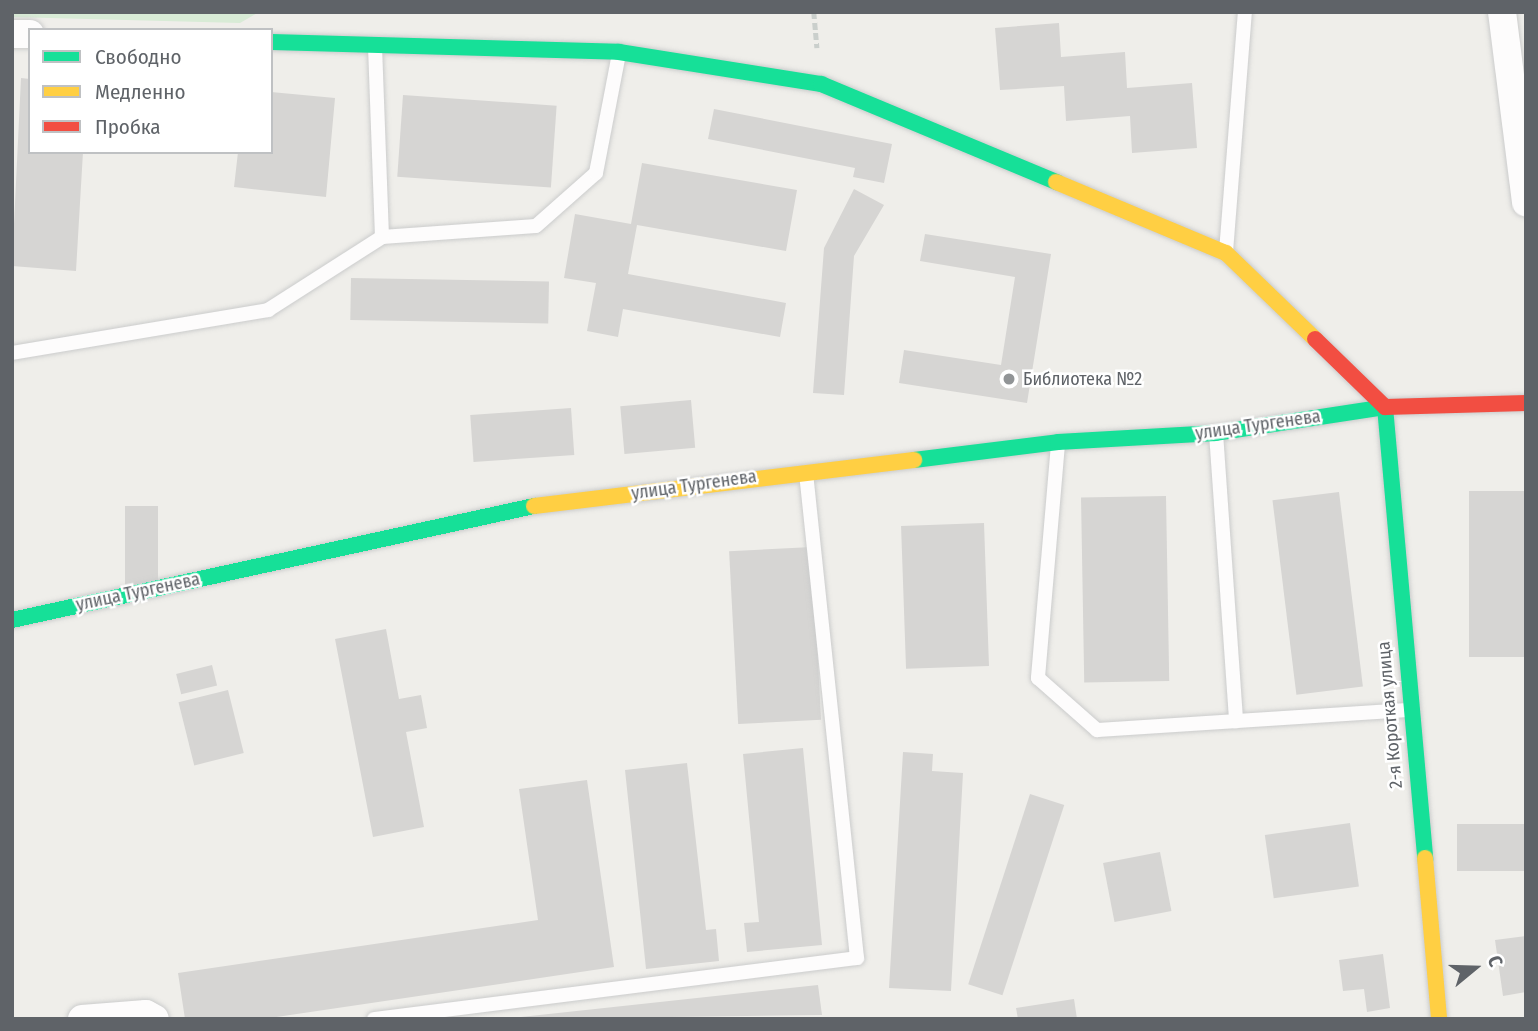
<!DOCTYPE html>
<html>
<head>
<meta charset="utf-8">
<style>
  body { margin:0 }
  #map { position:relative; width:1538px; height:1031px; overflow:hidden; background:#efeeea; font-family:"Fira Sans Condensed",sans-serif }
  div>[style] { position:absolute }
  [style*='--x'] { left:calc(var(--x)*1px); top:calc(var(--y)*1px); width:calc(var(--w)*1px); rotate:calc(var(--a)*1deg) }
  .green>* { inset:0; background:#d8ebd6 }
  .building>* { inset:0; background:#d6d5d3; transform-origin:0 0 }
  .path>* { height:4.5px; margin-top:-2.25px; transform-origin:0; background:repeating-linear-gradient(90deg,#cacfcc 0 7px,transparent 0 10.5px) }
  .roads { filter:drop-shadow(0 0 2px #cbcccc) drop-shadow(0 0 2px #cbcccc) }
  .lane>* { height:14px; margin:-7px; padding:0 7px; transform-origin:7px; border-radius:7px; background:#fdfcfc }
  .street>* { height:28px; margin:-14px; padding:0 14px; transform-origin:14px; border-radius:14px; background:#fdfcfc }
  .fast>* { height:16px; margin:-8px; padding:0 8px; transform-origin:8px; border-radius:8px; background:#16e098 }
  .slow>* { height:16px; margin:-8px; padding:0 8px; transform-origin:8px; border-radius:8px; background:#ffcf43 }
  .jam>* { height:16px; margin:-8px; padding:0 8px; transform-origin:8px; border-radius:8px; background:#f24e42 }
  .dots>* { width:19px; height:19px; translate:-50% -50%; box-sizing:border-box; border:4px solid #fff; border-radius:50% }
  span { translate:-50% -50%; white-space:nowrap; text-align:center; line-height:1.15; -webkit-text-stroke:5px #fff; paint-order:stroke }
  .poi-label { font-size:18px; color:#5f6368 }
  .left { translate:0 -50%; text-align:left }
  .street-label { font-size:18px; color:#5f6368 }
  .frame { position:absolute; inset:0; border:14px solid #5f6368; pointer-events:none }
  .legend { position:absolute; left:28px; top:28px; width:245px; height:126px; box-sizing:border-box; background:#fff; border:2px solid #bfc1c3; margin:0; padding:9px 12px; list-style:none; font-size:21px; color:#5f6368 }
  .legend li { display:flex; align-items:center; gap:14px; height:35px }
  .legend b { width:35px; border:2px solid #bfc1c3 }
  .north { position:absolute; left:1440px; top:933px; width:70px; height:70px; -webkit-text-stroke:5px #fff; paint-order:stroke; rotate:71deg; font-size:19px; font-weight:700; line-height:28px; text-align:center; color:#5f6368 }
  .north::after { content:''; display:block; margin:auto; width:24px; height:32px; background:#5f6368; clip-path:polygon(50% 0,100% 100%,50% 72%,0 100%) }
</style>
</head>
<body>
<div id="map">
  <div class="green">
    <i style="clip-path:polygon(12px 12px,259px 12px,240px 23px,12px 17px)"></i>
  </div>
  <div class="building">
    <i style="clip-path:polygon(1059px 23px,1061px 57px,1125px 52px,1127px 88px,1192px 83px,1197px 148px,1132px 153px,1130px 116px,1066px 121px,1064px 86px,1000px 90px,995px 28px)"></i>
    <i style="clip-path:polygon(21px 78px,30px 79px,30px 152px,83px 152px,76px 271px,12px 266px)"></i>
    <i style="clip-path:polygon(271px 92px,335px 98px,326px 197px,234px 187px,238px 152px,271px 152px)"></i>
    <i style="left:403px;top:95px;width:154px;height:82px;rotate:4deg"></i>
    <i style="clip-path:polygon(714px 109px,892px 144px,884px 183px,853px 177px,855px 168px,708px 139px)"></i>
    <i style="clip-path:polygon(642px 163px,797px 190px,786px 251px,637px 225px,628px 274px,786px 303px,780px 337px,623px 309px,618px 337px,587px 331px,596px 283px,564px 278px,575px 214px,631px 224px)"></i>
    <i style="clip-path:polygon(854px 189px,884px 205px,854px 256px,844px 395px,813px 393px,824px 248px)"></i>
    <i style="clip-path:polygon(925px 234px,1051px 254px,1027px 403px,899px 383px,904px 350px,1001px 365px,1015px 277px,920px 261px)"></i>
    <i style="left:351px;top:278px;width:198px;height:42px;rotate:1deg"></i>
    <i style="left:691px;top:400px;width:48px;height:71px;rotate:85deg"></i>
    <i style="left:571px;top:408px;width:47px;height:101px;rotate:86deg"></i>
    <i style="left:1526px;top:491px;width:166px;height:57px;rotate:90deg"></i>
    <i style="left:1339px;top:492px;width:196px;height:67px;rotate:83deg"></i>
    <i style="left:1166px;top:496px;width:185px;height:85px;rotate:89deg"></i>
    <i style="left:125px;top:506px;width:33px;height:79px"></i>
    <i style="left:984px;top:523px;width:143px;height:83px;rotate:88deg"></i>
    <i style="left:812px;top:547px;width:173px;height:83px;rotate:87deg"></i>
    <i style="clip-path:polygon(386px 629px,399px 699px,421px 695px,427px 728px,406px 732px,424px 827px,373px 837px,335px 639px)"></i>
    <i style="left:212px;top:665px;width:21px;height:37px;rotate:76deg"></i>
    <i style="left:228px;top:690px;width:65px;height:51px;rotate:76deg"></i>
    <i style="clip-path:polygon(803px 748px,822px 945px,747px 952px,744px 923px,759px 922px,743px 754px)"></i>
    <i style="clip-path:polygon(903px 752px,933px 754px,932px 771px,963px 773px,951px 991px,889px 988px)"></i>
    <i style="clip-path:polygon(687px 763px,706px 930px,716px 929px,719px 961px,646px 969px,625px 770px)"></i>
    <i style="clip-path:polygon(587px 780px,614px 967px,263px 1019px,185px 1019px,178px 973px,538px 920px,519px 789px)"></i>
    <i style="left:1030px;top:794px;width:36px;height:200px;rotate:18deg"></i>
    <i style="left:1350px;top:823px;width:64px;height:86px;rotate:82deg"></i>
    <i style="left:1526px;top:824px;width:47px;height:69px;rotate:90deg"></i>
    <i style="left:1160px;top:852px;width:60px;height:58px;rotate:79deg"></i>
    <i style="clip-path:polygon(1526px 936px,1526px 992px,1503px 996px,1495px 940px)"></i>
    <i style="clip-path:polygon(1383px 954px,1390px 1008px,1367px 1012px,1364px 989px,1343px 991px,1339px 960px)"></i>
    <i style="clip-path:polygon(818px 985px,822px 1015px,521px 1019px,521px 1017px)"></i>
    <i style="clip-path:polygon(1074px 999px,1077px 1019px,1018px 1019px,1016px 1008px)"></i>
  </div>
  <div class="path">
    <i style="--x:814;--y:12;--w:36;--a:85"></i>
  </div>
  <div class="roads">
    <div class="lane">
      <i style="--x:382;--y:237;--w:154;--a:-4.1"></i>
      <i style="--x:536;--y:226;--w:80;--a:-41.5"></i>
      <i style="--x:596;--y:173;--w:121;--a:-79.1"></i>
      <i style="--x:1226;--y:252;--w:241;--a:-85.5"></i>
      <i style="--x:12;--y:353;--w:260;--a:-9.5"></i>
      <i style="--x:268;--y:310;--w:135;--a:-32.6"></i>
      <i style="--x:382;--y:237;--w:192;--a:-92.1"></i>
      <i style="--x:1216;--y:433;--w:289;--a:86"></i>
      <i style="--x:1058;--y:444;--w:235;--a:94.9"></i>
      <i style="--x:1038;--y:678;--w:79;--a:41.4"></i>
      <i style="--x:1097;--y:730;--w:312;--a:-3.7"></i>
      <i style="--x:374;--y:1019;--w:487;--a:-7.2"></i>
      <i style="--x:857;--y:958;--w:488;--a:-96"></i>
    </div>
    <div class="street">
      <i style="--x:1502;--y:12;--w:192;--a:82.8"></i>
      <i style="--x:12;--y:34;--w:18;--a:0"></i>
      <i style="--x:82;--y:1019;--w:64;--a:-4.5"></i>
      <i style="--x:146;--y:1014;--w:10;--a:29"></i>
    </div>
    <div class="fast">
      <i style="--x:271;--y:42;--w:348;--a:1.6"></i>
      <i style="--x:619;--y:52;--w:205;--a:9"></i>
      <i style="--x:821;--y:84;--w:255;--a:22.6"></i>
      <i style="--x:914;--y:460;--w:145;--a:-7.1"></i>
      <i style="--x:1058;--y:442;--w:158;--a:-3.3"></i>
      <i style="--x:1216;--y:433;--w:171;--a:-8.7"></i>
      <i style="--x:1385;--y:407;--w:453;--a:84.9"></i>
      <i style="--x:12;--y:620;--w:534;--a:-12.32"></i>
    </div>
    <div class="slow">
      <i style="--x:1056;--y:182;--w:184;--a:22.7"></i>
      <i style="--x:1226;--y:253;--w:124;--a:44"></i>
      <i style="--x:534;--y:506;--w:383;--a:-6.9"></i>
      <i style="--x:1425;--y:858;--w:162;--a:85"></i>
    </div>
    <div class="jam">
      <i style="--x:1315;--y:339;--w:98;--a:44.2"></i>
      <i style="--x:1385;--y:407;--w:141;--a:-1.6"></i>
    </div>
  </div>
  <div class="dots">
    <i style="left:1009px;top:379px;background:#919496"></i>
  </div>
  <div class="poi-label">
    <span class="left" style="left:1023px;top:379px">Библиотека №2</span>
  </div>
  <div class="street-label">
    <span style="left:1258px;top:425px;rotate:-8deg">улица Тургенева</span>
    <span style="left:694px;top:485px;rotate:-8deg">улица Тургенева</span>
    <span style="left:138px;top:592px;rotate:-12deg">улица Тургенева</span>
    <span style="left:1390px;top:715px;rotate:-95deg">2-я Короткая улица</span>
  </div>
  <div class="frame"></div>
  <ul class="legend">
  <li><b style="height:9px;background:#16e098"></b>Свободно</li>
  <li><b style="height:9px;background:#ffcf43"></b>Медленно</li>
  <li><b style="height:9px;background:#f24e42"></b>Пробка</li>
  </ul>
  <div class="north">С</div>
</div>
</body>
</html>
